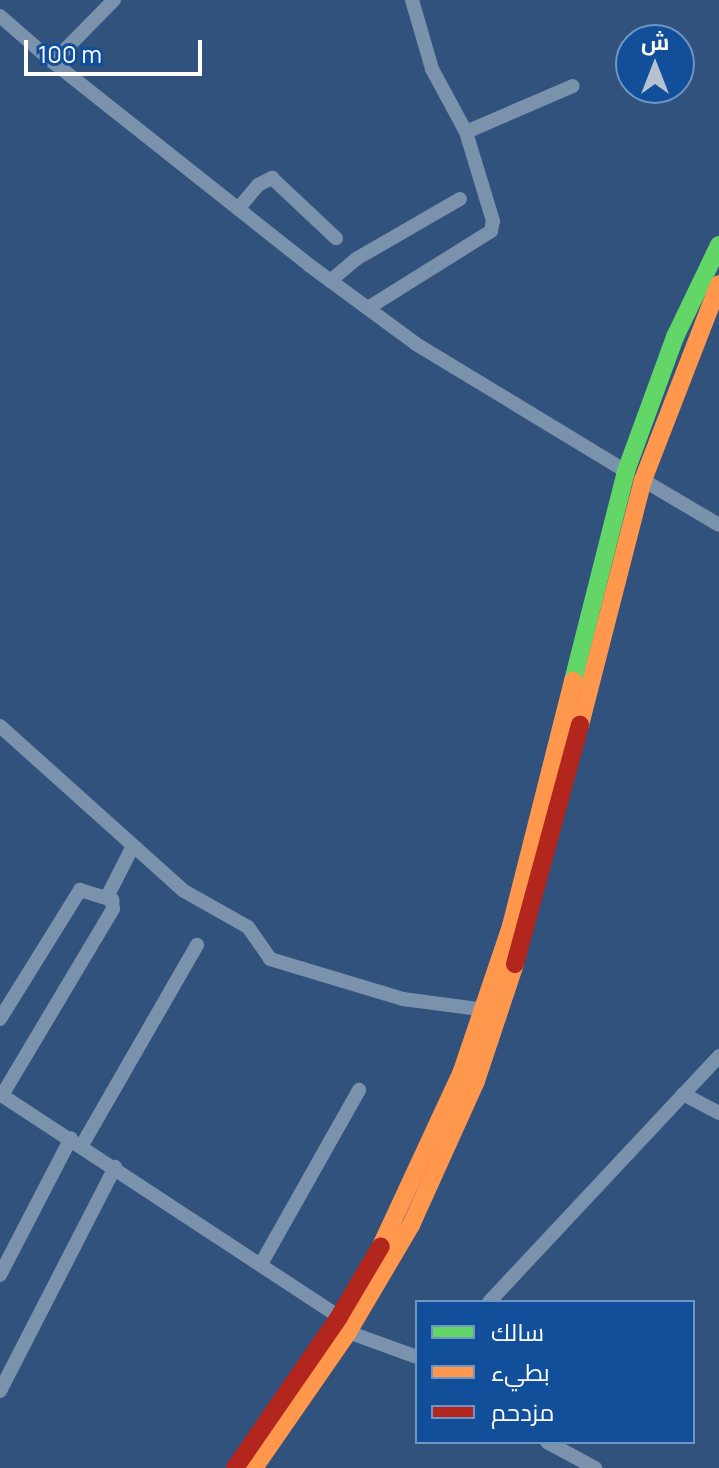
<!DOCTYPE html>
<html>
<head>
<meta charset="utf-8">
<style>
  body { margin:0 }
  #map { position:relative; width:719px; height:1468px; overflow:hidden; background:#30527c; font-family:Manrope,Cairo,sans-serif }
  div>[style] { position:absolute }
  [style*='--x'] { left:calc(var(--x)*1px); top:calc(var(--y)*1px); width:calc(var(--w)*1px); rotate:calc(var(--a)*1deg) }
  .street>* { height:14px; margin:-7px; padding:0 7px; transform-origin:7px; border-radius:7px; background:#7b92ad }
  .fast>* { height:18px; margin:-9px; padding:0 9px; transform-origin:9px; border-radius:9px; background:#63d668 }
  .slow>* { height:18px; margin:-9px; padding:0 9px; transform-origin:9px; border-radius:9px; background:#ff974d }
  .jam>* { height:18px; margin:-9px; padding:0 9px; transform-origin:9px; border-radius:9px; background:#b3261e }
  span { translate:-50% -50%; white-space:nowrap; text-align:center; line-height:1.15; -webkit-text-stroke:8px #114f9b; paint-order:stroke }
  .legend { position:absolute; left:415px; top:1300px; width:280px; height:144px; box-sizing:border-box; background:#114f9b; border:2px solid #7095c3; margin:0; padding:10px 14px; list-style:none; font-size:24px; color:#fff }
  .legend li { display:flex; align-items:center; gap:16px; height:40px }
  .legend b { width:40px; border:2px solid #7095c3 }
  .north { position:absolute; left:615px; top:24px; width:80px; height:80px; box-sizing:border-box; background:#114f9b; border:2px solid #7095c3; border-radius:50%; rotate:0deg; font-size:22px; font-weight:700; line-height:32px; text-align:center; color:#fff }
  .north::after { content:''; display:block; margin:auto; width:28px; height:36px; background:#b7c2d1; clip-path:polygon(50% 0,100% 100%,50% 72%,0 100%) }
  .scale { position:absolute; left:24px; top:40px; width:178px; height:36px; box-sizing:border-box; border:4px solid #fff; border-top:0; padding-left:10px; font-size:24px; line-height:28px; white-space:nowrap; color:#fff; -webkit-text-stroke:6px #114f9b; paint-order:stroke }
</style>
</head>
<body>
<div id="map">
  <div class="street">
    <i style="--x:412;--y:0;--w:72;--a:73.8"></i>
    <i style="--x:432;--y:69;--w:72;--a:61.6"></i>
    <i style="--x:0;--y:16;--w:70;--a:41"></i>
    <i style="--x:53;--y:62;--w:87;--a:-45.5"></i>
    <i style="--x:53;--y:62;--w:327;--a:38.4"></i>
    <i style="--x:309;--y:265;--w:133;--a:36.4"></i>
    <i style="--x:416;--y:344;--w:245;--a:31.2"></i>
    <i style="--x:238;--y:209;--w:31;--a:-50"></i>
    <i style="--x:258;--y:185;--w:16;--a:-27"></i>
    <i style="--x:272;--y:178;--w:88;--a:43.2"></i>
    <i style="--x:330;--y:281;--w:34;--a:-40"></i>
    <i style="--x:356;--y:259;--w:120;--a:-30"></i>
    <i style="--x:368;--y:308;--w:145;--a:-32"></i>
    <i style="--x:491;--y:231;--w:10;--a:-79"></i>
    <i style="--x:493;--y:221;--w:93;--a:-106.9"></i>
    <i style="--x:466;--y:132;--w:116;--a:-23.3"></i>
    <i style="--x:643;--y:480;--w:88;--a:30.6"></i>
    <i style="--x:0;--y:726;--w:247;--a:41.9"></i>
    <i style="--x:184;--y:891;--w:73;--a:29.4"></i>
    <i style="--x:248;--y:927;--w:39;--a:55"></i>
    <i style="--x:270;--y:959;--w:139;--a:16.7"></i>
    <i style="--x:403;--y:999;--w:85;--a:7.5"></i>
    <i style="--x:107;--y:897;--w:57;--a:-63"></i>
    <i style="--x:0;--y:1019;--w:152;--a:-58.2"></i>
    <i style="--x:80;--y:890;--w:34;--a:17"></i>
    <i style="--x:112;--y:900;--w:9;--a:84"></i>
    <i style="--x:113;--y:909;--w:217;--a:120.8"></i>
    <i style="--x:0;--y:1094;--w:406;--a:33.3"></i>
    <i style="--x:683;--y:1094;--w:41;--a:27.8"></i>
    <i style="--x:82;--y:1145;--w:231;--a:-60.1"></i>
    <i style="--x:261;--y:1264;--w:200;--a:-60.6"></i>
    <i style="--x:0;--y:1275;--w:154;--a:-62.6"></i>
    <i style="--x:489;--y:1302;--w:337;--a:-46.9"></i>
    <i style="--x:348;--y:1332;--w:73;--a:19.9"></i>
    <i style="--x:0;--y:1391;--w:252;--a:-62.8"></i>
    <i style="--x:547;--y:1442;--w:55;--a:28.4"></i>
  </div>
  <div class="fast">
    <i style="--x:573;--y:681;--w:217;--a:-75.8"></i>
    <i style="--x:626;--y:471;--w:143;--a:-69.9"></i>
    <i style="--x:675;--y:337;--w:102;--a:-64.4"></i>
  </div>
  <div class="slow">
    <i style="--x:580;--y:725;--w:253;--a:-75.6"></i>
    <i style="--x:643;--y:480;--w:210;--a:-68.8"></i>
    <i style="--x:381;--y:1246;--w:190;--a:-65.1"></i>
    <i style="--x:461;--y:1074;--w:156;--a:-71.3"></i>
    <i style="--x:511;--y:926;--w:253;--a:-75.8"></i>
    <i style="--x:254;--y:1468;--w:165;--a:-55.3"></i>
    <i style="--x:348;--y:1332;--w:124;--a:-59.5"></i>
    <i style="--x:411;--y:1225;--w:158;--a:-65.7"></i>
    <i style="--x:476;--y:1081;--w:123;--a:-71.6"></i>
  </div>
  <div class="jam">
    <i style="--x:515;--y:964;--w:248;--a:-74.8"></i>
    <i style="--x:235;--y:1468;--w:183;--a:-55.4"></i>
    <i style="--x:339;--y:1317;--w:82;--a:-59.4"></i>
  </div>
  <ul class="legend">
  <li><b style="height:10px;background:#63d668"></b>سالك</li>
  <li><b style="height:10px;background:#ff974d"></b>بطيء</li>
  <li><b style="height:10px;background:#b3261e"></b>مزدحم</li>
  </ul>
  <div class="north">ش</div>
  <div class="scale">100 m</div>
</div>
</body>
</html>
